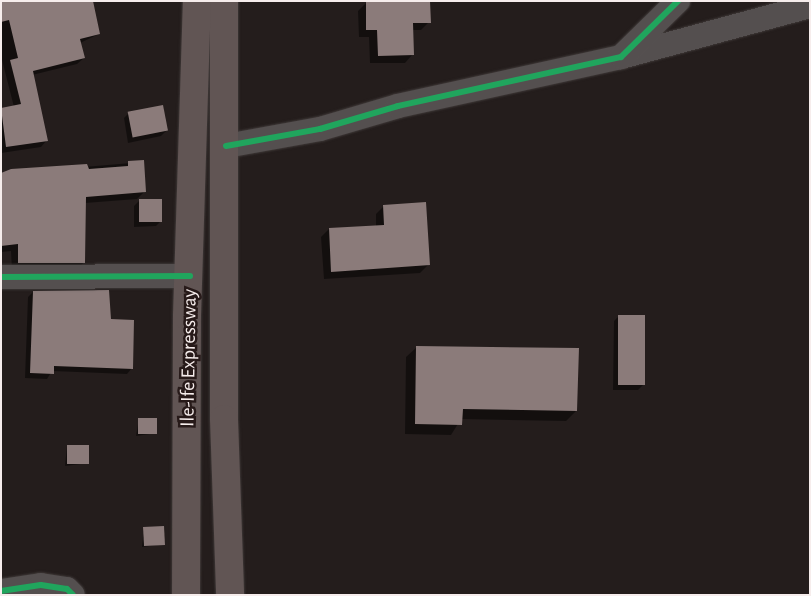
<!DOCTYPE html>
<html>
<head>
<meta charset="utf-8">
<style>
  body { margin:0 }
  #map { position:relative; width:811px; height:596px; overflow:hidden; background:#241d1c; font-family:"Alegreya Sans",sans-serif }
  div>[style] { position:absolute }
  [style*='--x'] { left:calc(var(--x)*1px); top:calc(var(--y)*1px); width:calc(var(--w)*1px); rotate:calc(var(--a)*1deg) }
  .shadow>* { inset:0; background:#0007 }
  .building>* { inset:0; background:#8b7b7a; transform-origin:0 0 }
  .roads { filter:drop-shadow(0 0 1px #3f3938) drop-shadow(0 0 1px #3f3938) }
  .street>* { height:24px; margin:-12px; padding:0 12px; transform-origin:12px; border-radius:12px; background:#544f4f }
  .primary>* { height:28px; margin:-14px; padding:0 14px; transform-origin:14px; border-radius:14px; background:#615554 }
  .cycleway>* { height:6px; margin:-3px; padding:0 3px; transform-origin:3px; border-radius:3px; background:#20a55d }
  span { translate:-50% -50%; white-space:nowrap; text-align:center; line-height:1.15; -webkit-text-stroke:5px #271a19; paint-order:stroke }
  .street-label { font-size:20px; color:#f6edec }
  .frame { position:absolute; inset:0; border:2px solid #f6edec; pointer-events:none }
</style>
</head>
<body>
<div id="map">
  <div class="shadow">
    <i style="clip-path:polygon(1px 1px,99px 34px,80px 43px,84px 58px,77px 64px,32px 75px,47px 140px,41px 147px,1px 153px,1px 110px,14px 107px,1px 56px)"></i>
    <i style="clip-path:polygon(368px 1px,429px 1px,429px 22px,421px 30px,412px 30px,412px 55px,405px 63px,370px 63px,369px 37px,359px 37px,358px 11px)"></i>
    <i style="clip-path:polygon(129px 113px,166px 131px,161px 136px,128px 143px,124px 118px)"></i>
    <i style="clip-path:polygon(143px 162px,144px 192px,137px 199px,85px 203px,84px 262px,77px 270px,12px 270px,11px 251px,1px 252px,1px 174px)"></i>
    <i style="clip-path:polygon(139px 201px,161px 221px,156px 226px,134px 227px,134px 206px)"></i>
    <i style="clip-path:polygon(384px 206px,428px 265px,420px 273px,324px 279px,321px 237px,329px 229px,376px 227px,376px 214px)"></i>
    <i style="clip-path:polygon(33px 292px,110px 321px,132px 368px,127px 374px,52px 371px,47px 379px,25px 378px,28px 297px)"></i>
    <i style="clip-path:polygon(619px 316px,643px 385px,638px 390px,613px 390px,614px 321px)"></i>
    <i style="clip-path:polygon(417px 347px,576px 411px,566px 421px,461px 419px,451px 435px,405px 434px,406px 357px)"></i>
    <i style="clip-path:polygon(139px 419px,156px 433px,136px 436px)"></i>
    <i style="clip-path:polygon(67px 446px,88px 463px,65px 466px)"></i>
    <i style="clip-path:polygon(144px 528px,164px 544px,142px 547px)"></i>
  </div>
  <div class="building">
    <i style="clip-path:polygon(1px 1px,93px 1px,100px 34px,80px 39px,85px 58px,33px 71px,48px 141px,6px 147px,1px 108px,21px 104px,10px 60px,18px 58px,9px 20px,1px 22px)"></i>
    <i style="clip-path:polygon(430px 1px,431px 23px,413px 23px,414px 55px,378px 56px,377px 30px,366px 30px,366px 2px)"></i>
    <i style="left:163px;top:105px;width:26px;height:36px;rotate:79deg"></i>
    <i style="clip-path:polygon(144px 160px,146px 192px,86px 197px,85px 263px,18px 263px,18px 244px,1px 246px,1px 173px,11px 169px,87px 164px,89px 169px,128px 166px,128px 161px)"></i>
    <i style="left:139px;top:199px;width:23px;height:23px"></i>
    <i style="clip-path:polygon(426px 202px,430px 265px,331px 272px,329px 228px,384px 225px,383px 205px)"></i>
    <i style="clip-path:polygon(109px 290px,111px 319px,134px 320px,133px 369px,54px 366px,54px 374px,30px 373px,33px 291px)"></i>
    <i style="left:618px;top:315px;width:27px;height:70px"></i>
    <i style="clip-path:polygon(416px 346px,579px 348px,577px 411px,463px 409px,462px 425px,415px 424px)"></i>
    <i style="left:138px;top:418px;width:19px;height:16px"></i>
    <i style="left:67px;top:445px;width:22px;height:19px"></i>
    <i style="left:164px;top:526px;width:19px;height:21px;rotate:87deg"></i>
  </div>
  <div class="roads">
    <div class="street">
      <i style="--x:621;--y:57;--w:196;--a:-15.1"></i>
      <i style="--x:226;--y:146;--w:96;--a:-10.3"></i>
      <i style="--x:320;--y:129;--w:81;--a:-16.4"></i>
      <i style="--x:398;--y:106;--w:228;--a:-12.4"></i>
      <i style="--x:621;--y:57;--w:80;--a:-44.5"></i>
      <i style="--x:1;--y:277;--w:189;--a:-0.3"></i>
      <i style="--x:1;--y:591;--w:40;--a:-8.5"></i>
      <i style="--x:41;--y:585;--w:26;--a:9"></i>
      <i style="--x:67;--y:589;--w:8;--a:45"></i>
    </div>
    <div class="primary">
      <i style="--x:224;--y:1;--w:418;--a:90"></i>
      <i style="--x:224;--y:419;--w:176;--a:88"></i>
      <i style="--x:186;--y:595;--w:279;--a:-89.8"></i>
      <i style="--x:187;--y:316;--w:315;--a:-88.2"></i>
    </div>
  </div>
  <div class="cycleway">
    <i style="--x:226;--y:146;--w:96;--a:-10.3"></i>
    <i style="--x:320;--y:129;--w:81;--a:-16.4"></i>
    <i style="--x:398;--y:106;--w:228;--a:-12.4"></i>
    <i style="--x:621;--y:57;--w:80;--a:-44.5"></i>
    <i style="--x:1;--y:277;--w:189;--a:-0.3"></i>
    <i style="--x:1;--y:591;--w:40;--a:-8.5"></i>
    <i style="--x:41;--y:585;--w:26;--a:9"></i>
    <i style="--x:67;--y:589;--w:8;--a:45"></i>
  </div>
  <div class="street-label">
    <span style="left:189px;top:358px;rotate:-89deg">Ile-Ife Expressway</span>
  </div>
  <div class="frame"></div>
</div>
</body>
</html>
